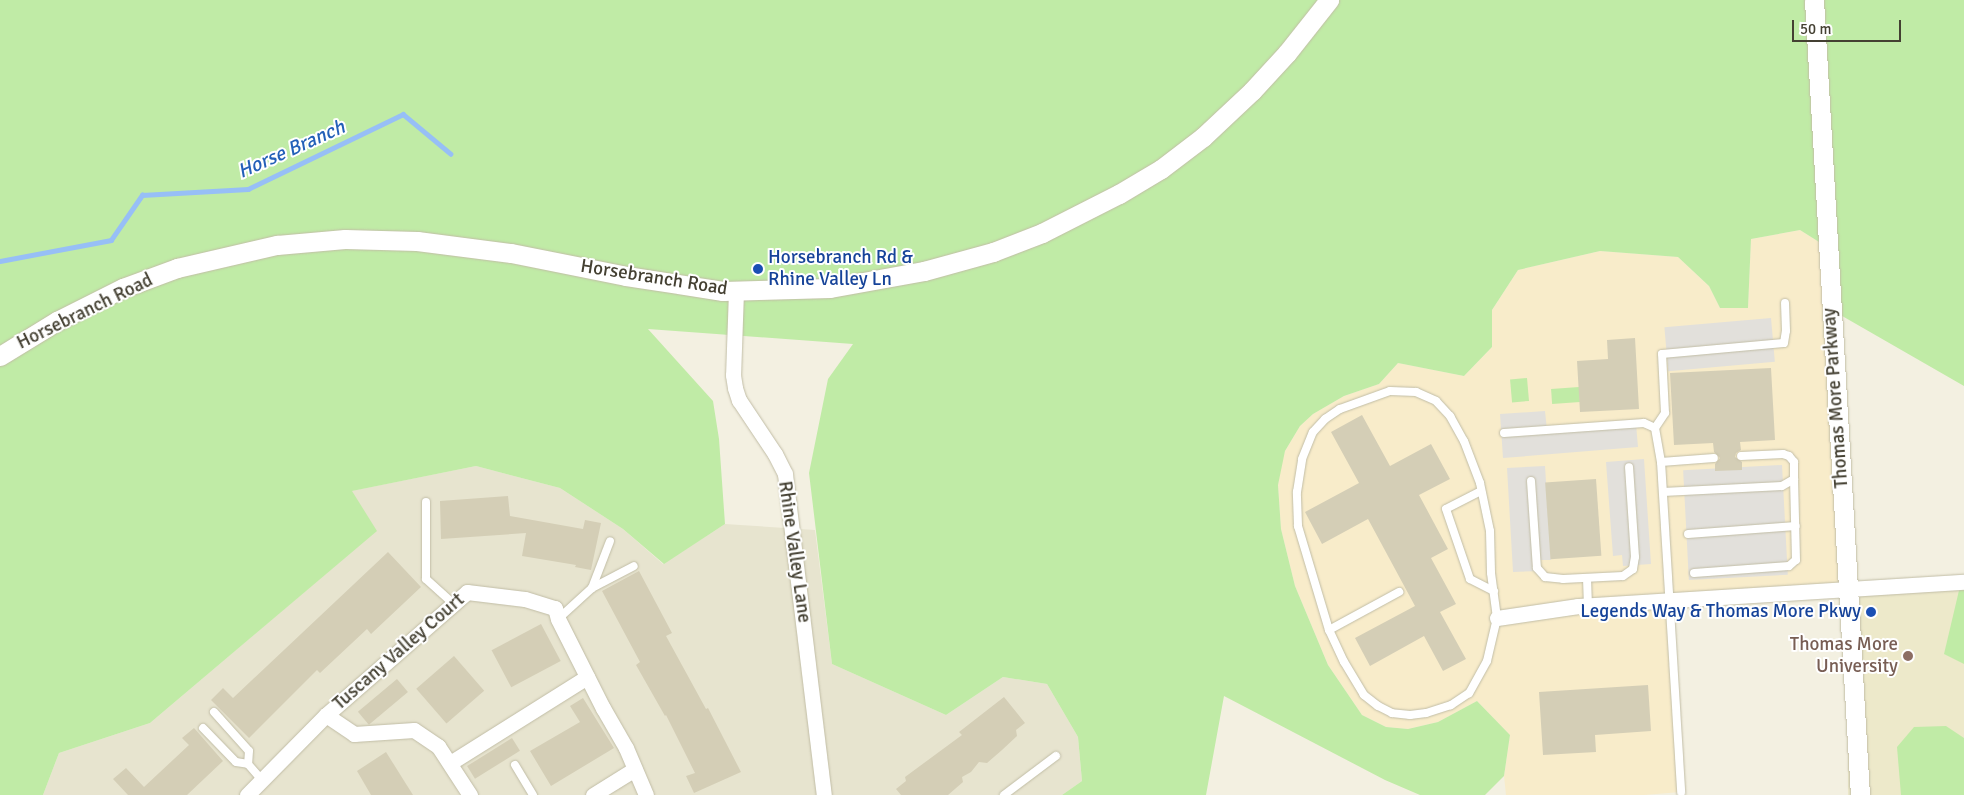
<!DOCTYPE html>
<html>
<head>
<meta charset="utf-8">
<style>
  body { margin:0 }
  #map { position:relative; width:1964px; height:795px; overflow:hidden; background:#f3f0e1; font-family:Signika,sans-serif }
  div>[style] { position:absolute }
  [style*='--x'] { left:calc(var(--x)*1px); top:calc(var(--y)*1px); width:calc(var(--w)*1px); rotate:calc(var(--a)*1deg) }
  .residential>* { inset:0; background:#e7e4cf }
  .commercial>* { inset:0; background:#f8ecca }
  .education>* { inset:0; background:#ede9ca; transform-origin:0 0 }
  .green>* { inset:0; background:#c0eba6; transform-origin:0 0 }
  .parking>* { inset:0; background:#e2e0db; transform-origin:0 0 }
  .stream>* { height:4.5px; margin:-2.25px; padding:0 2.25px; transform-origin:2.25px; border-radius:2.25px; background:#97bff6 }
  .building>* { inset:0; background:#d4ceb6; transform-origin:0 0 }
  .roads { filter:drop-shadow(0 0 1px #c1bda6) drop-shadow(0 0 1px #c1bda6) }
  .service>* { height:8px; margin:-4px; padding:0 4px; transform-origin:4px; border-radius:4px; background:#fff }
  .minor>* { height:15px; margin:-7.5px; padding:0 7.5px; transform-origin:7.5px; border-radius:7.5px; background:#fff }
  .tertiary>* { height:19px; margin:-9.5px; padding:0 9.5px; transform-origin:9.5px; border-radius:9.5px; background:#fff }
  .dots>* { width:14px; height:14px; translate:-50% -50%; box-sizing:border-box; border:2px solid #fff; border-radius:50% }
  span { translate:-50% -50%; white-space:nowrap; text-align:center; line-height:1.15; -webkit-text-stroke:4px #fff; paint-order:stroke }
  .transit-label { font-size:19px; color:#164399 }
  .left { translate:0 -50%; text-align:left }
  .right { translate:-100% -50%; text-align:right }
  .street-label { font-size:19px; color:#444032 }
  .education-label { font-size:19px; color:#785e54 }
  .water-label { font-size:20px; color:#2360b8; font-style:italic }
  .scale { position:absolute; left:1792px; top:20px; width:109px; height:22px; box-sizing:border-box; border:2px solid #444032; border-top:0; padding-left:6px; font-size:15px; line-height:18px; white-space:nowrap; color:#444032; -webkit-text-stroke:4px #fff; paint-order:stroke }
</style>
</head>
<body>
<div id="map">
  <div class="residential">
    <i style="clip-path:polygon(476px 466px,560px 488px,623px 529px,663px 564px,725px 524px,815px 530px,832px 664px,946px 715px,1003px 677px,1047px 684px,1078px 737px,1082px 781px,1062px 795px,43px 795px,59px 753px,150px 723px,376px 531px,351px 491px)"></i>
  </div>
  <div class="commercial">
    <i style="clip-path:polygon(1800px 230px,1827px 247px,1848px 590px,1670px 600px,1681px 792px,1644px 795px,1506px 795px,1504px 776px,1510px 735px,1477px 701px,1438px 722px,1408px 729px,1386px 727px,1362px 715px,1328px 665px,1295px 586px,1281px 529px,1278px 485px,1281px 465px,1285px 451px,1300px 426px,1313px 414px,1344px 396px,1379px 384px,1398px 363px,1464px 376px,1492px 347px,1492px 310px,1518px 270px,1600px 251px,1678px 257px,1709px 286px,1720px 308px,1748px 308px,1751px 239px)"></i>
  </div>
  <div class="education">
    <i style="left:1964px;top:582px;width:213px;height:116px;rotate:90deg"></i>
  </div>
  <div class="green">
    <i style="clip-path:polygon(0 0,1964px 0,1964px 386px,1830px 309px,1827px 247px,1800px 230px,1751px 239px,1748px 308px,1720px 308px,1709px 286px,1678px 257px,1600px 251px,1518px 270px,1492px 310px,1492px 347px,1464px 376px,1398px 363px,1379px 384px,1344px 396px,1313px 414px,1300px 426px,1285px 451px,1278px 485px,1281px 529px,1295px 586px,1328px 665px,1362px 715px,1386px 727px,1408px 729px,1438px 722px,1477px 701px,1510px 735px,1504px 776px,1485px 795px,1420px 795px,1385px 780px,1224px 696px,1206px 795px,1062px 795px,1082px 781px,1078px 737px,1047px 684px,1003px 677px,946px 715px,832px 664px,809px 473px,828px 379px,853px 344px,648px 329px,713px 401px,719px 439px,725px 524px,664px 564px,623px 529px,560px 488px,476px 466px,352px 491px,377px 531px,150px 723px,59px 753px,43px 795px,0 795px)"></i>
    <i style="left:1527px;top:378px;width:23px;height:17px;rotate:85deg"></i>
    <i style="left:1579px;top:387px;width:15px;height:28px;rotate:86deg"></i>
    <i style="clip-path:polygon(1961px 582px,1964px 582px,1964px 664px,1944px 654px)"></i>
    <i style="clip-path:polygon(1946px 726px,1964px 738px,1964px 795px,1901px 795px,1897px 747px,1914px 727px)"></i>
  </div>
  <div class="parking">
    <i style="left:1771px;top:318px;width:44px;height:107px;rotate:85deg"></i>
    <i style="clip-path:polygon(1545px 411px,1547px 430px,1636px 424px,1638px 447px,1503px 458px,1500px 414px)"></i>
    <i style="clip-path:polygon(1644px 459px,1651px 564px,1623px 566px,1622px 555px,1613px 556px,1606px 462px)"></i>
    <i style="left:1782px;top:465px;width:110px;height:99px;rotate:87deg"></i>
    <i style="clip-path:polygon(1545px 466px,1551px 560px,1539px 560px,1540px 571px,1513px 572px,1507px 468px)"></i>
  </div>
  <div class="stream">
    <i style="--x:0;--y:261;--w:113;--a:-10.7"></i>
    <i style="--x:111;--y:240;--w:55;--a:-55.4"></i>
    <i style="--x:142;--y:195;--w:106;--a:-3.2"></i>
    <i style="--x:248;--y:189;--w:172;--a:-25.8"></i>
    <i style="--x:403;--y:114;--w:62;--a:39.8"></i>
  </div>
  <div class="building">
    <i style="clip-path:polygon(1635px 338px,1639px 409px,1580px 412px,1577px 361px,1608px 359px,1607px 340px)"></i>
    <i style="clip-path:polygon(1771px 368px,1775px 440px,1740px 442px,1741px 450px,1736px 453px,1735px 457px,1742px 462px,1742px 470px,1715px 471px,1715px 464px,1720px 458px,1714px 452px,1713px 443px,1674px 445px,1670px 373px)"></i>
    <i style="clip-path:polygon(1362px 415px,1390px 466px,1431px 444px,1450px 479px,1419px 495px,1448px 549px,1431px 558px,1456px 604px,1440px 612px,1466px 659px,1443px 671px,1424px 636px,1370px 666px,1355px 638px,1415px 606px,1368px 519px,1322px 544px,1305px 512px,1359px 483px,1331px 432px)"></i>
    <i style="left:1596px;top:479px;width:77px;height:51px;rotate:86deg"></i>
    <i style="clip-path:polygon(508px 496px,510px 516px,583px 529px,585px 520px,601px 523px,591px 570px,575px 567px,576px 565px,522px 556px,526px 533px,441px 539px,440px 501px)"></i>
    <i style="clip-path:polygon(388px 552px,421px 587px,371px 634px,367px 629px,320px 673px,317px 670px,249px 738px,211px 700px,223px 688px,233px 698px)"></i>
    <i style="clip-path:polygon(639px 571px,672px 633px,666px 636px,706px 709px,708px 708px,741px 772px,694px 793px,686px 776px,695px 773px,666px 715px,665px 716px,636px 665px,640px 662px,602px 591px)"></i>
    <i style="left:541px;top:624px;width:42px;height:56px;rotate:62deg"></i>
    <i style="left:454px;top:656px;width:46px;height:50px;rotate:49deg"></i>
    <i style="left:397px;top:679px;width:17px;height:51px;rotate:50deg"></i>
    <i style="clip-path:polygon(1648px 685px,1651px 731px,1595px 735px,1596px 752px,1543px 755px,1539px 692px)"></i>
    <i style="clip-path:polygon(1004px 697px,1025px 723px,1016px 730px,1017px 736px,1002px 750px,987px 763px,979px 762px,971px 772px,962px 777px,963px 782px,948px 795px,901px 795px,896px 789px,906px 781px,905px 777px,962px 735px,959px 732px)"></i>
    <i style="clip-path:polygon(583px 698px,614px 748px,551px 786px,530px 751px,580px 722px,570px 706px)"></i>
    <i style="clip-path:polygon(194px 728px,223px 761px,187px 795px,128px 795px,113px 779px,126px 768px,144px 787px,189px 745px,182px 738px)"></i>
    <i style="left:512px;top:738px;width:15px;height:53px;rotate:58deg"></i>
    <i style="clip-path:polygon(386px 752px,413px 795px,371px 795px,357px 771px)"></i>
  </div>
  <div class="roads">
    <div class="service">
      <i style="--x:1390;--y:391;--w:26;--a:2"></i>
      <i style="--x:1416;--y:392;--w:22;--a:24"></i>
      <i style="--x:1436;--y:401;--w:21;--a:47"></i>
      <i style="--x:1450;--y:416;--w:29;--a:61"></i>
      <i style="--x:1464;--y:441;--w:45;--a:69.1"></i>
      <i style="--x:1480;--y:483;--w:49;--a:78.2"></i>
      <i style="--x:1490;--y:531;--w:42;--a:88.6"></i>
      <i style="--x:1491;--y:573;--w:45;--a:82.4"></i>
      <i style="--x:1497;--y:618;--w:44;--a:103.1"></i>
      <i style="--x:1487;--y:661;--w:37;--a:119"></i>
      <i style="--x:1469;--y:693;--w:22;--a:146"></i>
      <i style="--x:1451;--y:705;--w:26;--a:162"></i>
      <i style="--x:1426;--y:713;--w:16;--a:173"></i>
      <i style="--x:1410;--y:715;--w:18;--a:-174"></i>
      <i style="--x:1392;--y:713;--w:16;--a:-153"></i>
      <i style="--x:1378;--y:706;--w:18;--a:-142"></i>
      <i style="--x:1364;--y:695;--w:39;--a:-121"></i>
      <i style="--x:1344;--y:662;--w:35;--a:-115"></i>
      <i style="--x:1329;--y:630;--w:109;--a:-106.6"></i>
      <i style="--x:1298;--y:526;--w:34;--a:-92"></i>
      <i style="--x:1297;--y:492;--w:33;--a:-81"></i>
      <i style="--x:1302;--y:459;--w:29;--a:-68"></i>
      <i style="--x:1313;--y:432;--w:18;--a:-47"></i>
      <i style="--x:1325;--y:419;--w:18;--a:-34"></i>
      <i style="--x:1340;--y:409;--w:53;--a:-19.8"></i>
      <i style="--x:1655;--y:428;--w:18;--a:-56"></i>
      <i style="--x:1665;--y:413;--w:59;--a:-92.9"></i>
      <i style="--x:1662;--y:354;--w:122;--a:-5.2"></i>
      <i style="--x:1784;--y:343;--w:12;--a:-81"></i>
      <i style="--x:1786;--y:331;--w:28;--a:-92"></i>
      <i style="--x:1504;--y:433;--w:140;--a:-4.1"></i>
      <i style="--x:1644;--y:423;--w:12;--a:24"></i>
      <i style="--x:1655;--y:428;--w:35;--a:80"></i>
      <i style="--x:1661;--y:462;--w:331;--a:86.5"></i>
      <i style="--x:1661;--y:462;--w:53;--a:-4.3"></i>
      <i style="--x:1531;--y:481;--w:87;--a:86.1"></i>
      <i style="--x:1537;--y:568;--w:12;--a:48"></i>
      <i style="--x:1545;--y:577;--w:18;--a:6"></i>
      <i style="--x:1563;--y:579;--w:60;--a:-2.9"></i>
      <i style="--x:1623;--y:576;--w:12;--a:-35"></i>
      <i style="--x:1633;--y:569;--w:12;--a:-81"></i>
      <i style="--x:1635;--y:557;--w:90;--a:-93.8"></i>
      <i style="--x:1481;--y:491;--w:39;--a:153"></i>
      <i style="--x:1446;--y:509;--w:74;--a:71.1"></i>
      <i style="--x:1470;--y:579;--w:27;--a:27"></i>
      <i style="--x:1663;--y:492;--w:119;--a:-2.9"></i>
      <i style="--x:1782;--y:486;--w:14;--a:-30"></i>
      <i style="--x:1794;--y:479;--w:17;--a:-90"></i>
      <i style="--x:1794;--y:462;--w:8;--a:-130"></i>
      <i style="--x:1789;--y:456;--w:6;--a:-162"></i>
      <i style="--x:1783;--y:454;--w:42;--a:177.3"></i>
      <i style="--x:426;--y:502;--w:77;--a:90"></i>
      <i style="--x:426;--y:579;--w:38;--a:42"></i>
      <i style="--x:1688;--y:534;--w:108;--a:-4.2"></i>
      <i style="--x:1694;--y:573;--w:95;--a:-4.2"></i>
      <i style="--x:1789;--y:566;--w:9;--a:-41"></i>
      <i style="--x:1796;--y:560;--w:81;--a:-91.4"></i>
      <i style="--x:1587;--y:578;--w:27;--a:88"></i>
      <i style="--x:592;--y:588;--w:47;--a:-27.6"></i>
      <i style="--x:558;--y:619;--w:46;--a:-42.4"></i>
      <i style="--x:592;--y:588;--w:50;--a:-69"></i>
      <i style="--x:1329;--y:630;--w:80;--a:-28.5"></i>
      <i style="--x:214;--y:712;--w:52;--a:48.1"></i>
      <i style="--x:249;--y:751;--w:13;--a:94"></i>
      <i style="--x:248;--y:764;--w:20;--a:49"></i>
      <i style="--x:203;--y:728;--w:47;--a:45.9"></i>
      <i style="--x:236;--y:762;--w:12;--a:9"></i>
      <i style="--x:515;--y:765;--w:35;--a:59"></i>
      <i style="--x:1004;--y:795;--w:65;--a:-36.9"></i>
    </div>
    <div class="minor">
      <i style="--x:736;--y:291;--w:84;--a:92"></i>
      <i style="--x:733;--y:375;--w:13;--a:81"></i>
      <i style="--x:735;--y:388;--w:13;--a:72"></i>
      <i style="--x:739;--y:400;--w:65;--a:56.3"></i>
      <i style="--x:775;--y:454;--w:22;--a:63"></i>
      <i style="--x:785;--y:474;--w:323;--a:83.1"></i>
      <i style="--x:1497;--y:618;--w:82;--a:-8.4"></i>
      <i style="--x:1578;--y:606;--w:387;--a:-3.6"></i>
      <i style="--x:326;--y:715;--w:34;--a:34"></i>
      <i style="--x:354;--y:734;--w:60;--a:-3.8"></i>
      <i style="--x:414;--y:730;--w:29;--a:34"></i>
      <i style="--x:438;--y:746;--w:59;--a:56.9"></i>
      <i style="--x:450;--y:763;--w:162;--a:-32.1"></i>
      <i style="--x:247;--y:795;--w:112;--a:-45.4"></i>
      <i style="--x:326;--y:715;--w:187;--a:-41.1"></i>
      <i style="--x:467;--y:592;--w:58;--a:6.9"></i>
      <i style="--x:525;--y:599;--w:31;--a:17"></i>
      <i style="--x:555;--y:608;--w:11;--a:75"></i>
      <i style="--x:558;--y:619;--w:100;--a:63.2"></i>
      <i style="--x:603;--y:708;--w:46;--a:60.1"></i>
      <i style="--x:626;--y:748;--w:51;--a:66.9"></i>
      <i style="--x:593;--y:795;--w:49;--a:-31.8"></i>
    </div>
    <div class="tertiary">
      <i style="--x:1814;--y:0;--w:796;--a:86.69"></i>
      <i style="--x:0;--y:356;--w:67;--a:-31.6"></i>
      <i style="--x:57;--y:321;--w:74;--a:-26.6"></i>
      <i style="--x:123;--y:288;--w:58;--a:-20.3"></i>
      <i style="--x:177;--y:268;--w:103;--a:-13"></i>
      <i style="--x:277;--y:245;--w:68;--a:-5"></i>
      <i style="--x:345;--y:239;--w:72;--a:1.6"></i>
      <i style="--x:417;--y:241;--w:95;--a:7.3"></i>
      <i style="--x:511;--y:253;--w:117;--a:11.3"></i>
      <i style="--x:626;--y:276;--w:98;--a:8.8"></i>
      <i style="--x:723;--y:291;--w:107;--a:-1.6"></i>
      <i style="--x:830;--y:288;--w:96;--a:-10.3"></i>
      <i style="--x:924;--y:271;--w:72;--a:-15.4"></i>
      <i style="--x:993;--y:252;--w:53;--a:-21.2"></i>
      <i style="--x:1042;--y:233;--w:86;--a:-26.9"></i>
      <i style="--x:1119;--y:194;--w:49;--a:-30.8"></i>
      <i style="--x:1161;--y:169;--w:53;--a:-37.3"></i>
      <i style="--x:1203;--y:137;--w:67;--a:-43.2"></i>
      <i style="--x:1252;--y:91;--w:52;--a:-47.4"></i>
      <i style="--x:1287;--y:53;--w:68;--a:-51.6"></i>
    </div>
  </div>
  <div class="dots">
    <i style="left:758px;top:269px;background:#1a4fb4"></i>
    <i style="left:1871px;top:612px;background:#1a4fb4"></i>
    <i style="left:1908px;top:656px;background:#8d6e63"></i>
  </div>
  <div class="transit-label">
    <span class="left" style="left:768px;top:269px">Horsebranch Rd &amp;<br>Rhine Valley Ln</span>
    <span class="right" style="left:1861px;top:612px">Legends Way &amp; Thomas More Pkwy</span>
  </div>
  <div class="street-label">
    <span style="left:654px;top:278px;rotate:9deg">Horsebranch Road</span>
    <span style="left:85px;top:312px;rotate:-26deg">Horsebranch Road</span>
    <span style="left:1836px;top:398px;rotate:-94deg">Thomas More Parkway</span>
    <span style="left:794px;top:552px;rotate:82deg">Rhine Valley Lane</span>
    <span style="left:399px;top:652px;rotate:-41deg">Tuscany Valley Court</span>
  </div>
  <div class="education-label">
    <span class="right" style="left:1898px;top:656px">Thomas More<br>University</span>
  </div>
  <div class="water-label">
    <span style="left:291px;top:149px;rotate:-24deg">Horse Branch</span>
  </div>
  <div class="scale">50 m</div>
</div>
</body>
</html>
